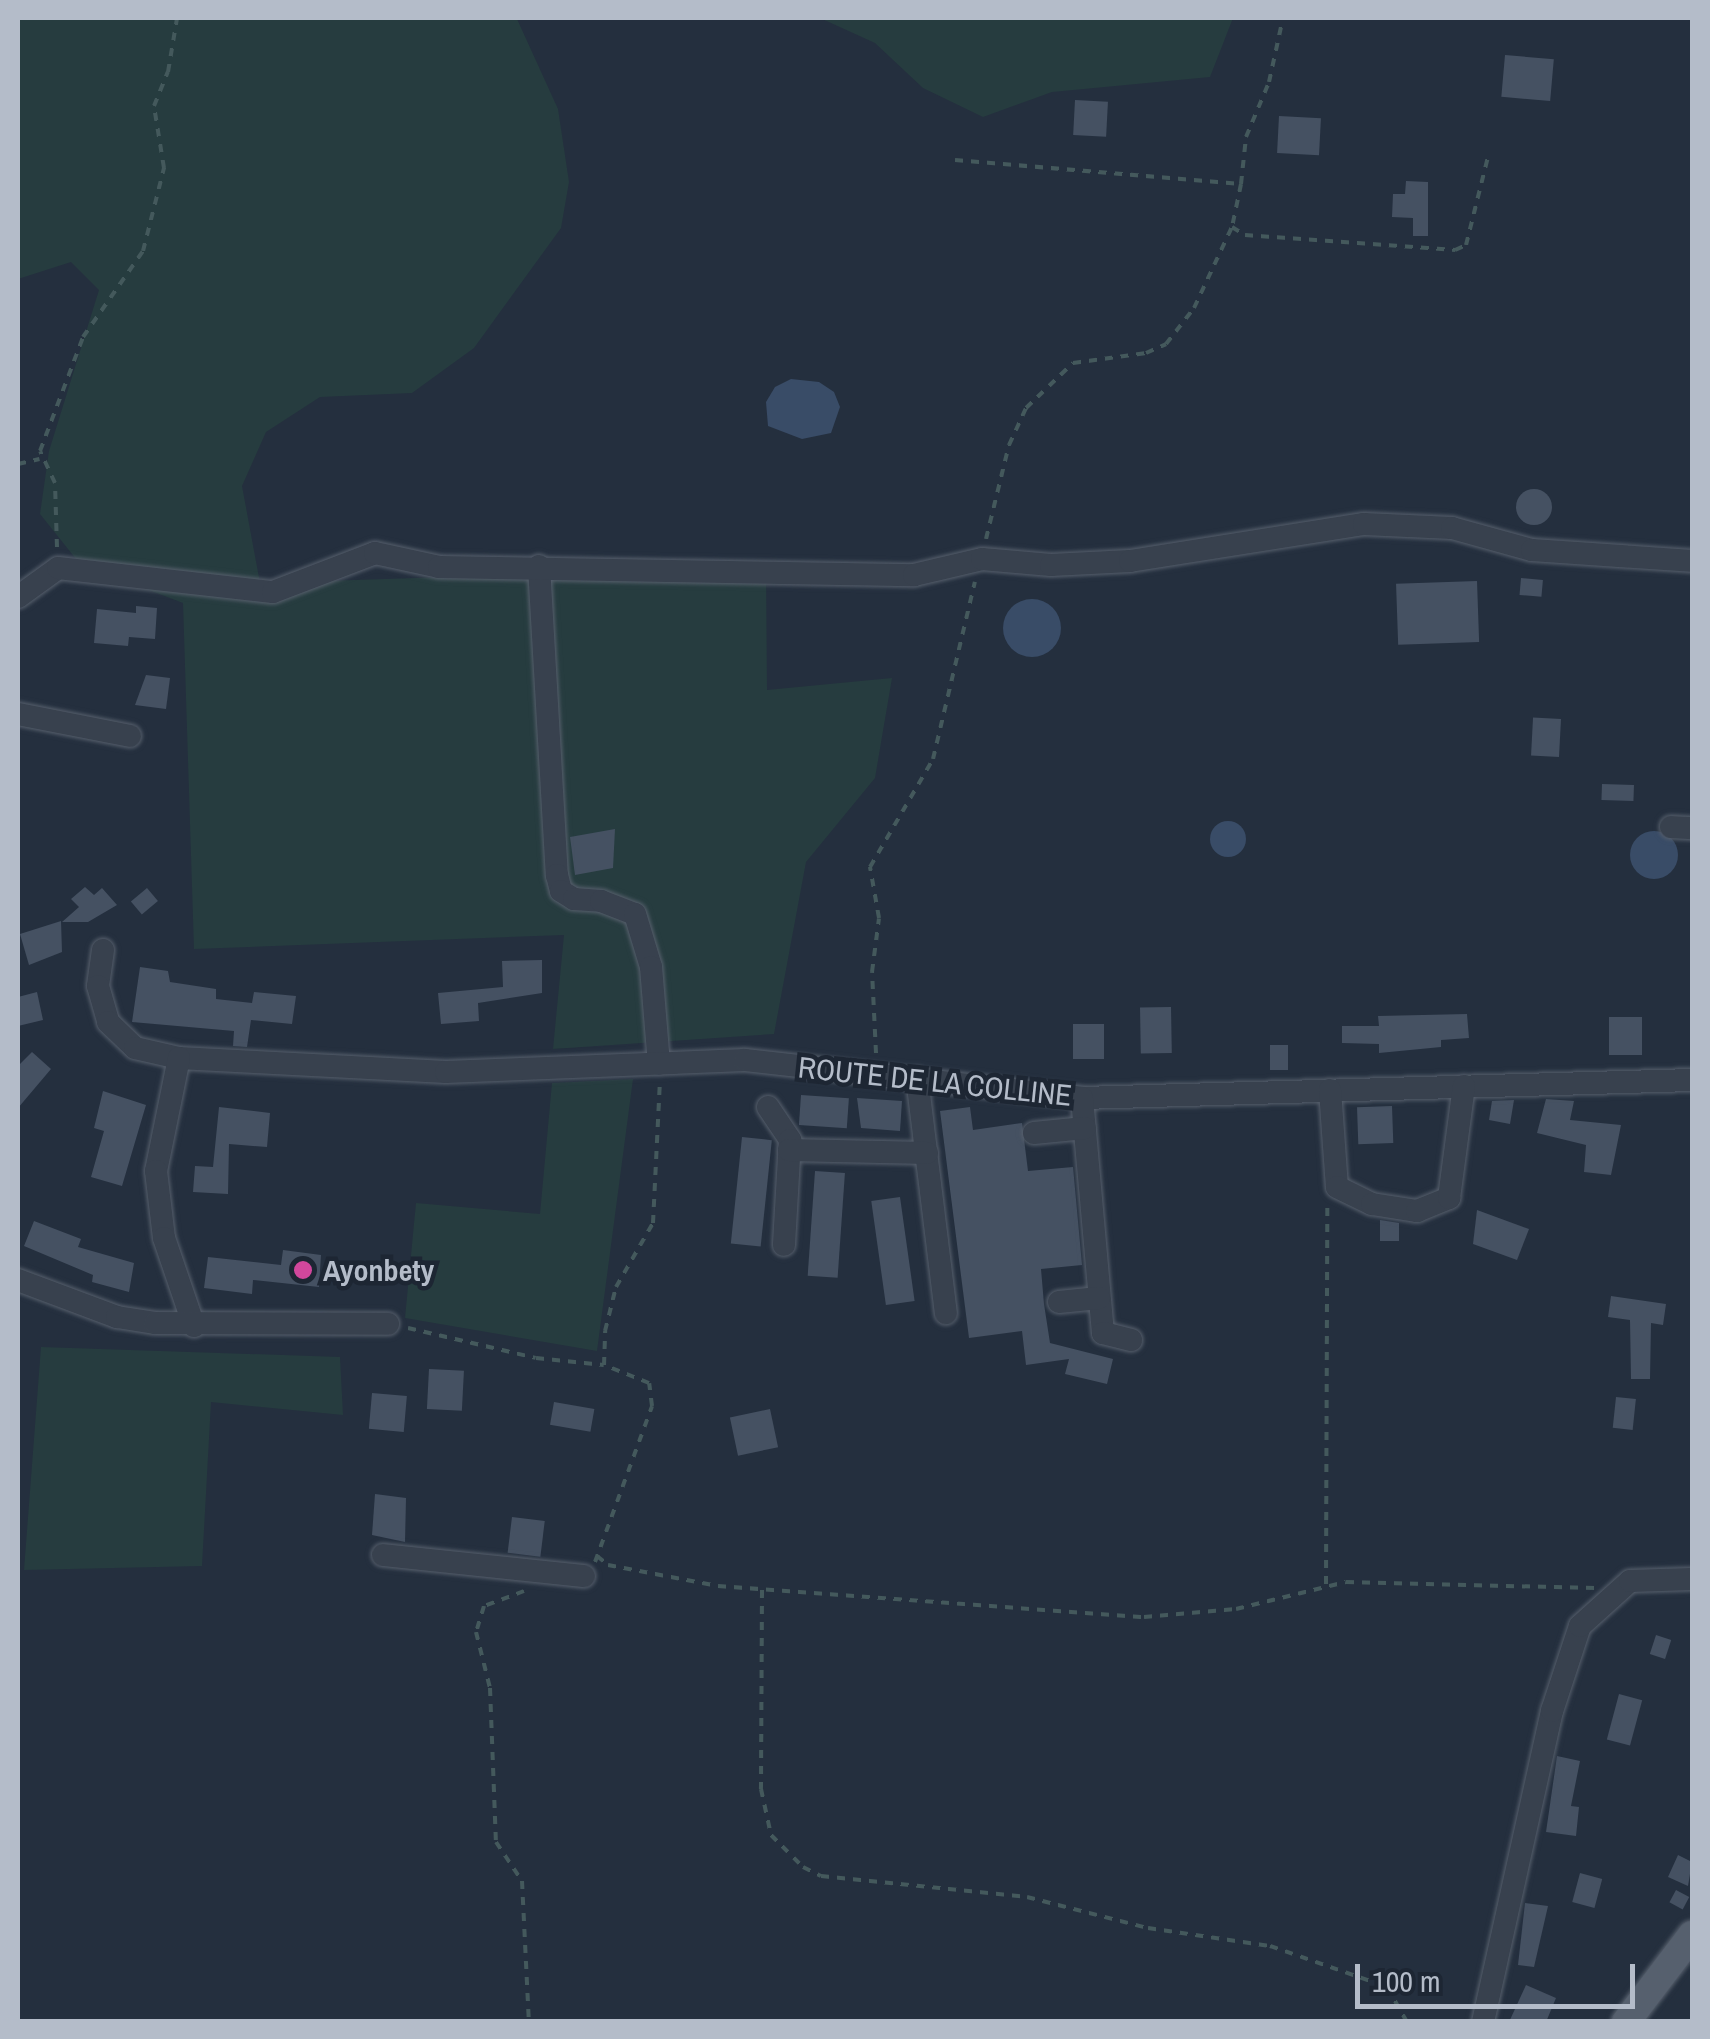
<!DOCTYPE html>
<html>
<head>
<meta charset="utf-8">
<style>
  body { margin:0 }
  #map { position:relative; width:1710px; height:2039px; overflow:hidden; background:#242f3e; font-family:"Archivo Narrow",sans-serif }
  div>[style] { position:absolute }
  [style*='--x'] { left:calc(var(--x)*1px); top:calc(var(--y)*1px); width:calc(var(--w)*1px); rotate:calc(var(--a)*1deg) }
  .green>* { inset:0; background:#263c3f }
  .water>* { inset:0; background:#394c67 }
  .round { border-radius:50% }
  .building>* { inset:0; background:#455162; transform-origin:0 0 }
  .path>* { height:4px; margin-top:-2px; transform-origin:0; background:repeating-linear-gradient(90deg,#44595c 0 8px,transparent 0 16px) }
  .roads { filter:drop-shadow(0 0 2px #565f6c) drop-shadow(0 0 2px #565f6c) }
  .minor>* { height:22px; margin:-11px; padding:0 11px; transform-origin:11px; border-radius:11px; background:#38414e }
  .major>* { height:28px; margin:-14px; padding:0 14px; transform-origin:14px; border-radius:14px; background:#56606e }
  .dots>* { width:28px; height:28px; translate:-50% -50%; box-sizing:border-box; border:5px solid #1d2633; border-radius:50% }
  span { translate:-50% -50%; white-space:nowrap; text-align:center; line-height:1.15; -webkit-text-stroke:9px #1d2633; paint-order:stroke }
  .street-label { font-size:30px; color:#b4bcc9 }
  .poi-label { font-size:30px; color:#b4bcc9; font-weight:700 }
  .left { translate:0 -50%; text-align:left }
  .frame { position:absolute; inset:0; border:20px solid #b4bcc9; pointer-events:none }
  .scale { position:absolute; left:1355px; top:1964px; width:280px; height:45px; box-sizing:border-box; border:5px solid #b4bcc9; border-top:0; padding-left:12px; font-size:30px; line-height:35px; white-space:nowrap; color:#b4bcc9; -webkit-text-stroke:8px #1d2633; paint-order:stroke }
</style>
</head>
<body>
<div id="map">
  <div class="green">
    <i style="clip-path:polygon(18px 18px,517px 19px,558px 109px,569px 182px,561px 228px,474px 348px,412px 393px,320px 397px,266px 432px,242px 486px,260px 583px,766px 567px,767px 690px,892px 678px,875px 778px,806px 862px,774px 1034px,553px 1049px,564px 935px,194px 949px,183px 603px,80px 564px,40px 514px,49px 451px,99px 290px,71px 262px,18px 279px)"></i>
    <i style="clip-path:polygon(820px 18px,1233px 18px,1210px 77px,1052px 92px,983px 117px,923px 88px,875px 43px)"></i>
    <i style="clip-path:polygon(633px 1079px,597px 1351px,405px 1318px,416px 1203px,540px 1214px,552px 1083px)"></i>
    <i style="clip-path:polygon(41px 1347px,340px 1357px,343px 1415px,211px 1402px,202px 1566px,24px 1570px)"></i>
  </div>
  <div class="water">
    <i style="clip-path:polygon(791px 379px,819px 382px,834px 392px,840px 407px,831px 433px,802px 439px,768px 426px,766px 402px,775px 387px)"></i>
    <i class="round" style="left:1003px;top:599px;width:58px;height:58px"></i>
    <i class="round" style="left:1210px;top:821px;width:36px;height:36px"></i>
    <i class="round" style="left:1630px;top:831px;width:48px;height:48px"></i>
  </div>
  <div class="building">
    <i style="left:1505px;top:55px;width:49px;height:42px;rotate:5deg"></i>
    <i style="left:1075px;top:100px;width:33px;height:35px;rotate:3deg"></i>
    <i style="left:1279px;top:116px;width:42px;height:37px;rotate:3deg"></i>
    <i style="clip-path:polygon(1406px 181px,1428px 182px,1428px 236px,1413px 236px,1413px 218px,1392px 217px,1393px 194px,1405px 194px)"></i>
    <i class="round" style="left:1516px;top:489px;width:36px;height:36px"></i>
    <i style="left:1521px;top:578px;width:22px;height:17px;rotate:5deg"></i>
    <i style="left:1477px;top:581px;width:61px;height:81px;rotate:88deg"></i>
    <i style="clip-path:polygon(136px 606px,157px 608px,155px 639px,129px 637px,128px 646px,94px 643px,97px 609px,136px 613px)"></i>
    <i style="clip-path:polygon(146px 675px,170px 678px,166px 709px,135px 705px)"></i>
    <i style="left:1561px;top:719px;width:38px;height:28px;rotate:93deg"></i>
    <i style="left:1602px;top:784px;width:32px;height:16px;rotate:2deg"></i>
    <i style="clip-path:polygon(615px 829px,613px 868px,575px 875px,570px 837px)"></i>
    <i style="clip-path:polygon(85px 887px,94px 895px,102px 888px,117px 905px,88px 922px,62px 922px,79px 907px,71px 899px)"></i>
    <i style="left:147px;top:888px;width:17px;height:21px;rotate:50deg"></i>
    <i style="clip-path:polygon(61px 921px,62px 952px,29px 965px,20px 934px)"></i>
    <i style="clip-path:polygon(542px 960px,542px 993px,478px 1003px,479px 1021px,441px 1024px,438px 993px,503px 987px,502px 961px)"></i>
    <i style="clip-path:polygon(140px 967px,168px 971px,170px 982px,216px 989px,216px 999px,252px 1003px,254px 992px,296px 996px,292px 1024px,251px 1020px,247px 1047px,233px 1046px,234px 1031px,132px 1022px)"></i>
    <i style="clip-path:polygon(37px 992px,43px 1020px,18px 1026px,18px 997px)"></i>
    <i style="left:1171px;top:1007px;width:46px;height:31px;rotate:89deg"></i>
    <i style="clip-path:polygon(1467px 1014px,1469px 1038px,1441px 1040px,1441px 1047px,1379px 1053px,1379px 1044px,1342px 1043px,1342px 1026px,1379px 1026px,1378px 1016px)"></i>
    <i style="left:1609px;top:1017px;width:33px;height:38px"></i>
    <i style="left:1073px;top:1024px;width:31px;height:35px"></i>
    <i style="left:1288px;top:1045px;width:25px;height:18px;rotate:90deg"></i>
    <i style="clip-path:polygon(32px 1052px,51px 1069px,18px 1108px,18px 1066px)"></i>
    <i style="clip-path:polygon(103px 1091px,146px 1105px,122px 1186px,91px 1177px,104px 1131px,94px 1128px)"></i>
    <i style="left:801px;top:1095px;width:48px;height:30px;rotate:4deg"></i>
    <i style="clip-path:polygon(857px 1098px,902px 1101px,900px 1131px,861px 1128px)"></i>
    <i style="clip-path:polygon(1546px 1099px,1574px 1101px,1570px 1120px,1621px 1125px,1611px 1175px,1584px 1172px,1586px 1145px,1537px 1133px)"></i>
    <i style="clip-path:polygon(1514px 1100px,1510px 1124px,1489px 1120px,1492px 1101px)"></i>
    <i style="left:1392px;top:1106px;width:37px;height:35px;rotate:88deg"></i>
    <i style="clip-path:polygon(219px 1107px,270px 1113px,267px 1147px,229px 1144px,228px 1194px,193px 1192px,195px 1166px,213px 1167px)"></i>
    <i style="clip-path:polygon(970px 1107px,973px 1130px,1022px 1123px,1028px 1171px,1073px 1167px,1082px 1265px,1041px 1269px,1044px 1304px,1050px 1343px,1113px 1359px,1107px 1384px,1065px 1374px,1069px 1359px,1026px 1365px,1022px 1331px,969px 1338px,940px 1111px)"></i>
    <i style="left:742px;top:1137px;width:30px;height:107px;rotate:6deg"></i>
    <i style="left:815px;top:1171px;width:30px;height:105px;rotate:4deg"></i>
    <i style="left:900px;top:1197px;width:105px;height:29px;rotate:82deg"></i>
    <i style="clip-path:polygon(1477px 1210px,1529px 1229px,1517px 1260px,1473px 1244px)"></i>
    <i style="clip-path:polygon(1380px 1220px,1399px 1223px,1399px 1241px,1380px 1241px)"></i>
    <i style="clip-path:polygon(34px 1221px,81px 1239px,78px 1247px,134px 1263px,129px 1292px,92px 1282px,93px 1275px,24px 1246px)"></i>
    <i style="clip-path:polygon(283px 1250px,321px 1255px,319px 1287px,253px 1280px,252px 1294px,204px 1288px,208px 1257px,281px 1265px)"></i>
    <i style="clip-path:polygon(1611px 1296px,1666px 1304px,1663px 1325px,1651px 1323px,1650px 1379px,1631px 1379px,1630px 1320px,1608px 1317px)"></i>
    <i style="left:429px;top:1369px;width:35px;height:40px;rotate:3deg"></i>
    <i style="left:372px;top:1393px;width:35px;height:36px;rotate:5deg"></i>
    <i style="left:1616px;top:1397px;width:20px;height:31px;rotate:6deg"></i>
    <i style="left:554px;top:1402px;width:41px;height:23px;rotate:10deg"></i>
    <i style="left:770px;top:1409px;width:39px;height:41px;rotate:78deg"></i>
    <i style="clip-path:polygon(375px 1494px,406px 1498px,405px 1542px,372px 1535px)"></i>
    <i style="left:512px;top:1517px;width:33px;height:36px;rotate:7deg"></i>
    <i style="left:1656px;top:1635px;width:16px;height:20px;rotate:18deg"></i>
    <i style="left:1619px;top:1694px;width:24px;height:47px;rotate:15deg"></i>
    <i style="clip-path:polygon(1557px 1756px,1580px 1761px,1571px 1806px,1579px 1807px,1576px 1836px,1546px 1832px)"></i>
    <i style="clip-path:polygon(1678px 1855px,1692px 1862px,1688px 1886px,1668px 1877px)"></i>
    <i style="left:1580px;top:1873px;width:23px;height:30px;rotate:15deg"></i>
    <i style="left:1676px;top:1890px;width:15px;height:14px;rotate:28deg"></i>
    <i style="clip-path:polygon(1525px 1903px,1548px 1906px,1534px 1967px,1518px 1965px)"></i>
    <i style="clip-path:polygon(1526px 1985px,1556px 1998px,1546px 2022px,1509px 2022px)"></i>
  </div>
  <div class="path">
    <i style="--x:955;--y:160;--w:287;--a:4.8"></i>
    <i style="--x:1241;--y:184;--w:44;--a:101.8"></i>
    <i style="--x:1232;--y:227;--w:15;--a:32"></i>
    <i style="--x:1245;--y:235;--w:211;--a:4.1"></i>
    <i style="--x:1455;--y:250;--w:12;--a:-24"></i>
    <i style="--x:1466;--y:245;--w:95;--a:-76"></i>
    <i style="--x:1241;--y:184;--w:47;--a:-83.9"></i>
    <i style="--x:1246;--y:137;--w:60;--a:-67.3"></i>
    <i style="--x:1269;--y:82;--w:66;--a:-77.7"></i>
    <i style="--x:18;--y:464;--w:22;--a:-13"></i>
    <i style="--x:986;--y:539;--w:97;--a:-76.3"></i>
    <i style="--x:1009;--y:445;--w:41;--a:-65.3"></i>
    <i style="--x:1026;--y:408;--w:65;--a:-43.8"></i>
    <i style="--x:1073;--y:363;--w:74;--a:-7.8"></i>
    <i style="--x:1146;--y:353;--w:22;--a:-24"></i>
    <i style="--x:1166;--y:344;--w:46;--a:-52.1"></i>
    <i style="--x:1194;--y:308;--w:89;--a:-64.9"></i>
    <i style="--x:57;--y:547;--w:64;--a:-91.8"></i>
    <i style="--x:55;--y:483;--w:35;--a:-115"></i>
    <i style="--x:40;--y:451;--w:122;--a:-69.3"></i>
    <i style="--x:83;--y:337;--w:105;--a:-55.1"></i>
    <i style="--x:143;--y:251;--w:86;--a:-75.8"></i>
    <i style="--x:164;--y:168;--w:63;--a:-99.2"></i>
    <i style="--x:154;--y:106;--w:37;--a:-68"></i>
    <i style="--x:168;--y:72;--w:55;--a:-80.5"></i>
    <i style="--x:876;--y:1053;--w:81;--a:-92.8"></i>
    <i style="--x:872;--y:972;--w:54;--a:-82.6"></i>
    <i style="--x:879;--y:918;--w:52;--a:-100"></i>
    <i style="--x:870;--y:867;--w:125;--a:-59.7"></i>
    <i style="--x:933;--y:759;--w:182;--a:-76.7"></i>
    <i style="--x:408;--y:1328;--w:131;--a:13.2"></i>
    <i style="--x:536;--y:1358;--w:68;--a:5.9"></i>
    <i style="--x:597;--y:1556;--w:14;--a:39"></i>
    <i style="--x:608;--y:1565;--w:112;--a:10.8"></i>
    <i style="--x:718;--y:1586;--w:427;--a:4.2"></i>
    <i style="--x:1144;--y:1617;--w:92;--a:-5"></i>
    <i style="--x:1236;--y:1609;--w:113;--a:-13.8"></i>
    <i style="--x:1346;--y:1582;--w:249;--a:1.4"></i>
    <i style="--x:595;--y:1562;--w:166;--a:-69.9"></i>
    <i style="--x:652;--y:1406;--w:23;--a:-97"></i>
    <i style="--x:649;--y:1383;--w:48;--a:-158.2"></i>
    <i style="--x:604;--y:1365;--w:34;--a:-88"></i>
    <i style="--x:605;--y:1331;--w:45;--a:-76"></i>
    <i style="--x:616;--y:1287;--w:74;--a:-60"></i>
    <i style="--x:653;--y:1223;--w:141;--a:-87.2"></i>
    <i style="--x:1326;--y:1584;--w:379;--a:-89.8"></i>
    <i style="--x:762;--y:1590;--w:199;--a:90.3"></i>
    <i style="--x:761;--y:1789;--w:47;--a:77.7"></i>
    <i style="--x:771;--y:1835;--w:45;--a:45"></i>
    <i style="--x:803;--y:1867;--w:20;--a:27"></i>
    <i style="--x:821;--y:1876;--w:207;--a:5.8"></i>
    <i style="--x:1027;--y:1897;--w:125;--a:14.4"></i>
    <i style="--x:1148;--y:1928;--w:123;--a:8.4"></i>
    <i style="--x:1270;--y:1946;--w:124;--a:19.3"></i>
    <i style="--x:1387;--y:1987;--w:40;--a:60.3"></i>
    <i style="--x:524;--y:1591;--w:43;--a:159.4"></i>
    <i style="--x:484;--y:1606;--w:27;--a:107"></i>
    <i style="--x:476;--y:1632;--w:58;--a:76"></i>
    <i style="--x:490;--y:1688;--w:154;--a:87.8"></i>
    <i style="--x:496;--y:1842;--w:47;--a:56.3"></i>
    <i style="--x:522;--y:1881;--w:141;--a:87.2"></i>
  </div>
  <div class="roads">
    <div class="minor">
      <i style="--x:539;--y:566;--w:310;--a:86.7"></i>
      <i style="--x:557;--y:875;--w:16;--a:76"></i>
      <i style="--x:561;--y:891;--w:15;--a:32"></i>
      <i style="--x:574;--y:899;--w:27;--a:4"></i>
      <i style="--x:601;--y:901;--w:36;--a:21"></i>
      <i style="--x:635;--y:914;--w:55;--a:73.2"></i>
      <i style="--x:651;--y:967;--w:97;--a:85.3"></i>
      <i style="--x:18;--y:597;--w:49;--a:-35.9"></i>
      <i style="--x:58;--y:568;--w:216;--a:6.4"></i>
      <i style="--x:273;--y:592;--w:109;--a:-20.9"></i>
      <i style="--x:375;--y:553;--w:66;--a:12.3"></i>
      <i style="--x:439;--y:567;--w:475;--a:1"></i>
      <i style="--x:914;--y:575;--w:70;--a:-13.2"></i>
      <i style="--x:982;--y:559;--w:69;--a:5"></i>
      <i style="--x:1051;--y:565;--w:79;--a:-2.9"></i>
      <i style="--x:1130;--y:561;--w:237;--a:-9"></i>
      <i style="--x:1364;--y:524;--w:88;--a:2.6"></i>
      <i style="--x:1452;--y:528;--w:83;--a:15.4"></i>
      <i style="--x:1532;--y:550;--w:160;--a:3.9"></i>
      <i style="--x:18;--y:714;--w:114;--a:11.1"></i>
      <i style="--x:1671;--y:827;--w:21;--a:3"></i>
      <i style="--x:103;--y:950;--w:36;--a:98"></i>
      <i style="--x:98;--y:986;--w:37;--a:74"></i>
      <i style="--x:108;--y:1022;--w:37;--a:44"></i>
      <i style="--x:135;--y:1048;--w:45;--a:12.8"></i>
      <i style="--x:179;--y:1058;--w:267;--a:3"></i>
      <i style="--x:446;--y:1072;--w:299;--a:-2.3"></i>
      <i style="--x:745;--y:1060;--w:339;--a:6.4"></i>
      <i style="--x:1082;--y:1098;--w:610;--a:-1.69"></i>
      <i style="--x:179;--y:1058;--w:115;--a:101.5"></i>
      <i style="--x:156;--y:1171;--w:67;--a:83.2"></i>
      <i style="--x:164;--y:1238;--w:93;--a:71.2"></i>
      <i style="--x:917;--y:1078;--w:237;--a:83"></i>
      <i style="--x:1330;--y:1090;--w:97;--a:85.9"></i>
      <i style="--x:1337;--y:1187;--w:39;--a:26"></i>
      <i style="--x:1372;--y:1204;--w:46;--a:8.8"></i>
      <i style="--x:1417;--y:1211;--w:35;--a:-22"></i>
      <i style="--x:1449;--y:1198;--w:113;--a:-82.4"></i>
      <i style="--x:1082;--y:1098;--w:236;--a:84.9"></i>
      <i style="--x:1103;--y:1333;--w:29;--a:14"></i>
      <i style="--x:768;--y:1107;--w:40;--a:56"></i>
      <i style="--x:790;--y:1140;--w:105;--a:93.3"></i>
      <i style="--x:1034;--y:1133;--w:51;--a:-5.6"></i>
      <i style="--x:789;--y:1150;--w:138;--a:1.2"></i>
      <i style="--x:18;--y:1280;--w:106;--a:20.5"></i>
      <i style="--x:117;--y:1317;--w:38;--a:9"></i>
      <i style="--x:155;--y:1323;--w:233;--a:0.2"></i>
      <i style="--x:1059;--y:1302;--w:40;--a:-5.7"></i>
      <i style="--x:383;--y:1555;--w:202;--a:6"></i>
      <i style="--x:1483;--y:2022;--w:319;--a:-77.5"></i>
      <i style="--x:1552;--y:1711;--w:89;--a:-71.8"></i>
      <i style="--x:1580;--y:1626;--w:67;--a:-42"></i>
      <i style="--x:1630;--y:1581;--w:62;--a:-1.8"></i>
    </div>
    <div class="major">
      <i style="--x:1626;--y:2022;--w:109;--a:-52.8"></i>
    </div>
  </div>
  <div class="dots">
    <i style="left:303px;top:1270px;background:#d1479c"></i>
  </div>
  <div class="street-label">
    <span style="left:935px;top:1081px;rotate:6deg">ROUTE DE LA COLLINE</span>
  </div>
  <div class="poi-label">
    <span class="left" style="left:323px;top:1270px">Ayonbety</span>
  </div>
  <div class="frame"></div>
  <div class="scale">100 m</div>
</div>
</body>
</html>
